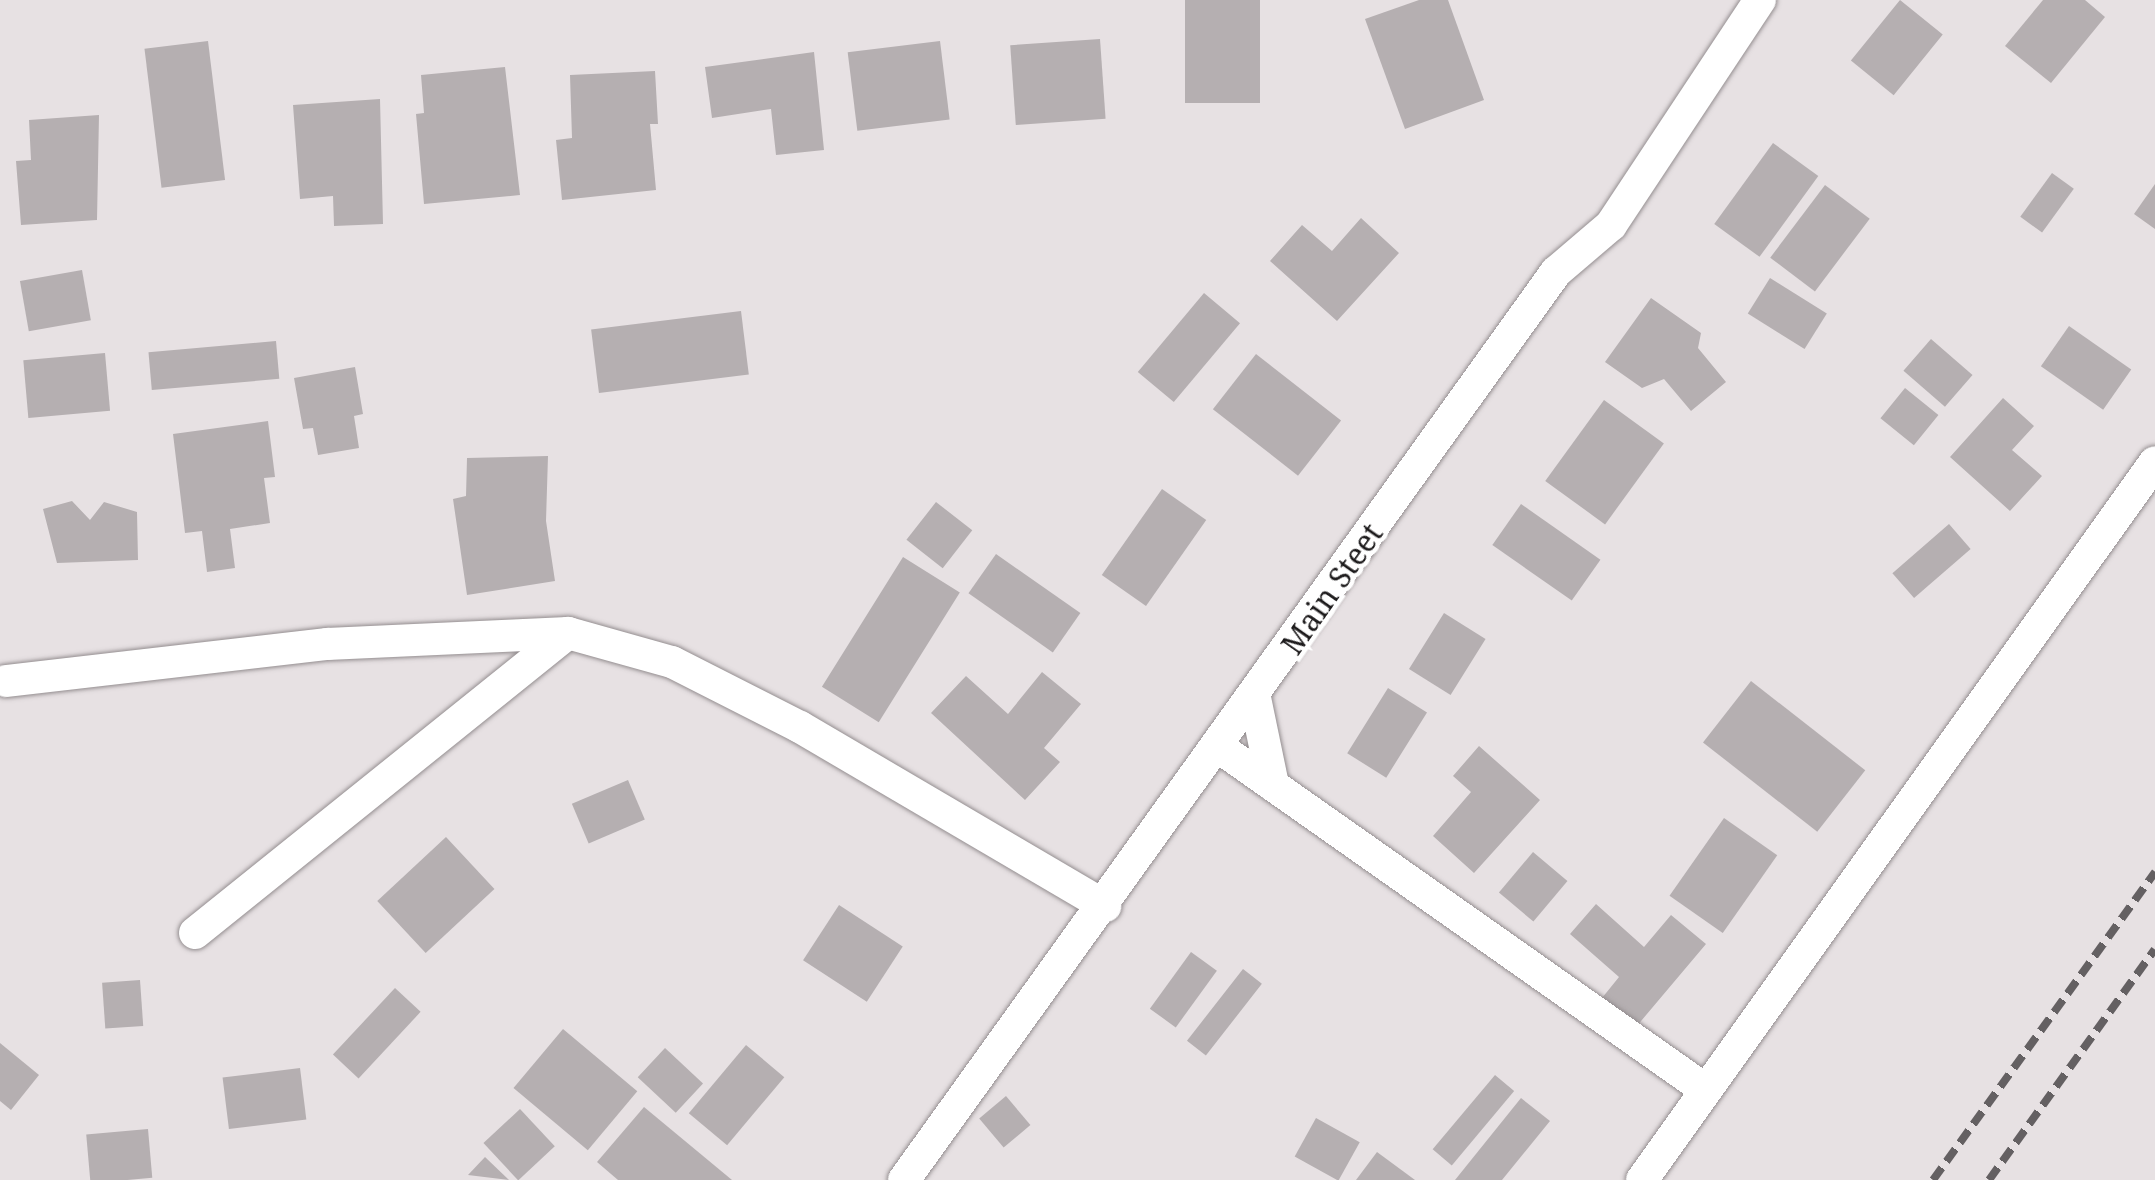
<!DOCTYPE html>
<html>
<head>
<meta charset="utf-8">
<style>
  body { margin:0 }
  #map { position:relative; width:2155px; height:1180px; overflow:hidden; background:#e7e1e3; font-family:"Noto Serif",serif }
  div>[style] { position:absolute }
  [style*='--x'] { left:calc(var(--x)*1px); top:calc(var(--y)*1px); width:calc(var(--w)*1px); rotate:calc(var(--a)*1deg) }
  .building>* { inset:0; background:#b5afb1; transform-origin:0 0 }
  .roads { filter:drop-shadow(0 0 2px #948e90) drop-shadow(0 0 2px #948e90) }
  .minor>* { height:32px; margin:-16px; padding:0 16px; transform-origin:16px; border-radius:16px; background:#fff }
  .rail>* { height:8px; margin-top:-4px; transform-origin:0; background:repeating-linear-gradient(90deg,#646062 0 15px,transparent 0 23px) }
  span { translate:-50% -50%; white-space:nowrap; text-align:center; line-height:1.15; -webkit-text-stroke:9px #fff; paint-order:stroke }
  .street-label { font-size:30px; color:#1c1a1b }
</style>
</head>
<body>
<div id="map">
  <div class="building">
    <i style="left:1185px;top:0;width:75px;height:103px"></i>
    <i style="clip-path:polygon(1419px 0,1448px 0,1484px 100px,1405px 129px,1365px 19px)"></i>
    <i style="left:1900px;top:0;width:55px;height:78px;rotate:39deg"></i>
    <i style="clip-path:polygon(2043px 0,2085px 0,2105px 17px,2051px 83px,2005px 46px)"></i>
    <i style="left:1100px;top:39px;width:80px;height:90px;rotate:86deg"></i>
    <i style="left:208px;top:41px;width:140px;height:64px;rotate:83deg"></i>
    <i style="left:940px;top:41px;width:79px;height:93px;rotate:83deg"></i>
    <i style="clip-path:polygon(814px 52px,824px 150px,776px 155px,771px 109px,712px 118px,705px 67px)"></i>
    <i style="clip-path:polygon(505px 67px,520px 195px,424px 204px,416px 114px,424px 113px,421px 75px)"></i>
    <i style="clip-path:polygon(655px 71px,658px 124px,650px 124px,656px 190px,562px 200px,556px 140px,572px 138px,570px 75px)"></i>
    <i style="clip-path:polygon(380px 99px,383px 224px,334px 226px,333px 196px,300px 199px,293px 105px)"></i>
    <i style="clip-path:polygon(99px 115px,97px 220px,21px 225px,16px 161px,31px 160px,29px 120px)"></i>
    <i style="left:1773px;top:143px;width:56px;height:100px;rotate:36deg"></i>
    <i style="left:2052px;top:173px;width:27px;height:54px;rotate:36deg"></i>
    <i style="clip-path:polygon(2155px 184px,2155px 229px,2134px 214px)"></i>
    <i style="left:1825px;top:185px;width:56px;height:91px;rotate:37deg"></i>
    <i style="clip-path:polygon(1361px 218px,1399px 253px,1337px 321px,1270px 261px,1302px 225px,1332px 251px)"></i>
    <i style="left:82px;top:270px;width:51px;height:63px;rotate:80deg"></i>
    <i style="left:1770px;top:278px;width:67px;height:42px;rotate:32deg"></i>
    <i style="left:1204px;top:293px;width:47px;height:103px;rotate:40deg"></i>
    <i style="clip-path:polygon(1651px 298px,1701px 333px,1698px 348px,1726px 382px,1691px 411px,1664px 379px,1642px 388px,1605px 362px)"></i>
    <i style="left:741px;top:311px;width:64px;height:151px;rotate:83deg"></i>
    <i style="left:2069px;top:326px;width:76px;height:49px;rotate:35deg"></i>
    <i style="left:1931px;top:339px;width:55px;height:42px;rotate:41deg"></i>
    <i style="left:276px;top:341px;width:38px;height:128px;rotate:85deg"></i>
    <i style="left:105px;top:353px;width:58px;height:82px;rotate:85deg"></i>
    <i style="left:1256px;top:354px;width:108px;height:70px;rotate:38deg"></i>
    <i style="clip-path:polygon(355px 367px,363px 414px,354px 416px,359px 448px,318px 455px,313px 428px,303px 429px,294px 378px)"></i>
    <i style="left:1905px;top:388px;width:43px;height:39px;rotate:39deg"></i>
    <i style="clip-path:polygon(2003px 398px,2034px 426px,2012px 450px,2042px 476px,2010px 511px,1950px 457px)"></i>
    <i style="left:1604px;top:400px;width:74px;height:100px;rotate:36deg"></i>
    <i style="clip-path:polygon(268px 421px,275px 477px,264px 478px,270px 523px,230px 529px,235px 568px,207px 572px,202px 531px,185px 533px,173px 434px)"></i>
    <i style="clip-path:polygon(548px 456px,546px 521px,555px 581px,467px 595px,453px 499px,466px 496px,467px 458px)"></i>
    <i style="left:1162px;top:489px;width:54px;height:105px;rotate:35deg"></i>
    <i style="clip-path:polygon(72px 501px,90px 520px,104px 502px,137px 512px,138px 560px,57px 563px,43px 509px)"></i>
    <i style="left:936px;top:502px;width:46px;height:48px;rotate:38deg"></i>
    <i style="left:1521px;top:504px;width:97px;height:50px;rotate:35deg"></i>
    <i style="left:1949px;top:524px;width:33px;height:75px;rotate:49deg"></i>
    <i style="left:996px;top:554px;width:103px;height:48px;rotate:35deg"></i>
    <i style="left:903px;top:557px;width:67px;height:153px;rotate:32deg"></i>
    <i style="left:1444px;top:613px;width:49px;height:66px;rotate:32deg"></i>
    <i style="clip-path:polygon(1042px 672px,1081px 704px,1044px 748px,1060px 762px,1025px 800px,931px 713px,966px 676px,1008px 714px)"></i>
    <i style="left:1751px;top:681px;width:145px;height:78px;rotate:38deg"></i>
    <i style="left:1388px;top:688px;width:46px;height:77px;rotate:32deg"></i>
    <i style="clip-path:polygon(1479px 746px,1540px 800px,1474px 873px,1433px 836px,1471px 792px,1453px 776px)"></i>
    <i style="left:628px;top:780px;width:43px;height:61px;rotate:67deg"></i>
    <i style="left:1724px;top:818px;width:65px;height:95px;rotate:35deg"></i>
    <i style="left:446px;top:837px;width:71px;height:94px;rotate:47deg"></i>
    <i style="left:1533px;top:852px;width:45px;height:53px;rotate:40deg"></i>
    <i style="clip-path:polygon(1596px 904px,1644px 947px,1671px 915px,1706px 944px,1636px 1027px,1602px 998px,1619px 977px,1570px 934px)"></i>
    <i style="left:839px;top:905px;width:76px;height:66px;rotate:33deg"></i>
    <i style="left:1191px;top:952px;width:32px;height:70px;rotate:36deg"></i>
    <i style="left:1243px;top:969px;width:24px;height:91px;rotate:38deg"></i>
    <i style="left:140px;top:980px;width:46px;height:38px;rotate:86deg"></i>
    <i style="left:395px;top:988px;width:35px;height:91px;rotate:43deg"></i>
    <i style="left:563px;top:1029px;width:97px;height:77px;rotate:40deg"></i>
    <i style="clip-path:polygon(0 1043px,39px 1075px,11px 1110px,0 1101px)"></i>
    <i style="left:746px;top:1045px;width:50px;height:89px;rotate:40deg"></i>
    <i style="left:665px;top:1048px;width:52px;height:40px;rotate:43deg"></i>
    <i style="left:300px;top:1068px;width:52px;height:78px;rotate:83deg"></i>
    <i style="left:1495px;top:1075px;width:25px;height:97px;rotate:40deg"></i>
    <i style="left:1006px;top:1096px;width:38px;height:35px;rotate:50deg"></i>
    <i style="clip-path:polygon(1521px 1098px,1550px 1121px,1502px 1180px,1455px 1180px)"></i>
    <i style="clip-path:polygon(644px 1107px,732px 1180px,618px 1180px,597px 1162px)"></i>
    <i style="left:520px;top:1109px;width:51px;height:50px;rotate:47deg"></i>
    <i style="left:1316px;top:1118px;width:50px;height:44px;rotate:29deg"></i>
    <i style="left:148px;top:1129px;width:49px;height:62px;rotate:85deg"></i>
    <i style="clip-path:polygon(1377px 1152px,1415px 1180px,1356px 1180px)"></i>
    <i style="clip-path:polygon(485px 1157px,509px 1180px,468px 1175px)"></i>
  </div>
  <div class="roads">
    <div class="minor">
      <i style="--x:6;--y:681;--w:323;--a:-6.6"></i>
      <i style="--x:327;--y:644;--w:241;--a:-2.6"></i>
      <i style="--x:1255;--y:698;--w:89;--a:78.3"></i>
      <i style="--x:1220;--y:748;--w:591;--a:35.14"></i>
      <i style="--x:195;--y:933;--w:479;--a:-38.8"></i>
      <i style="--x:568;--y:633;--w:108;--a:15.6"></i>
      <i style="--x:672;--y:662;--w:144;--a:26.9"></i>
      <i style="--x:800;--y:727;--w:354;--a:30.4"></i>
      <i style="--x:904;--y:1180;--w:1118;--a:-54.32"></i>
      <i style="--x:1556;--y:272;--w:72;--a:-40.5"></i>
      <i style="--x:1611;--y:225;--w:270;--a:-56.5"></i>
      <i style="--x:1642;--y:1180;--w:882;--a:-54.45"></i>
    </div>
  </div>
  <div class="rail">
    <i style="--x:1933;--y:1180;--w:380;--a:-54.2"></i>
    <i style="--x:1989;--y:1180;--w:284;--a:-54.3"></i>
  </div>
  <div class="street-label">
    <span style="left:1332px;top:589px;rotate:-55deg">Main Steet</span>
  </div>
</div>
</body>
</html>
